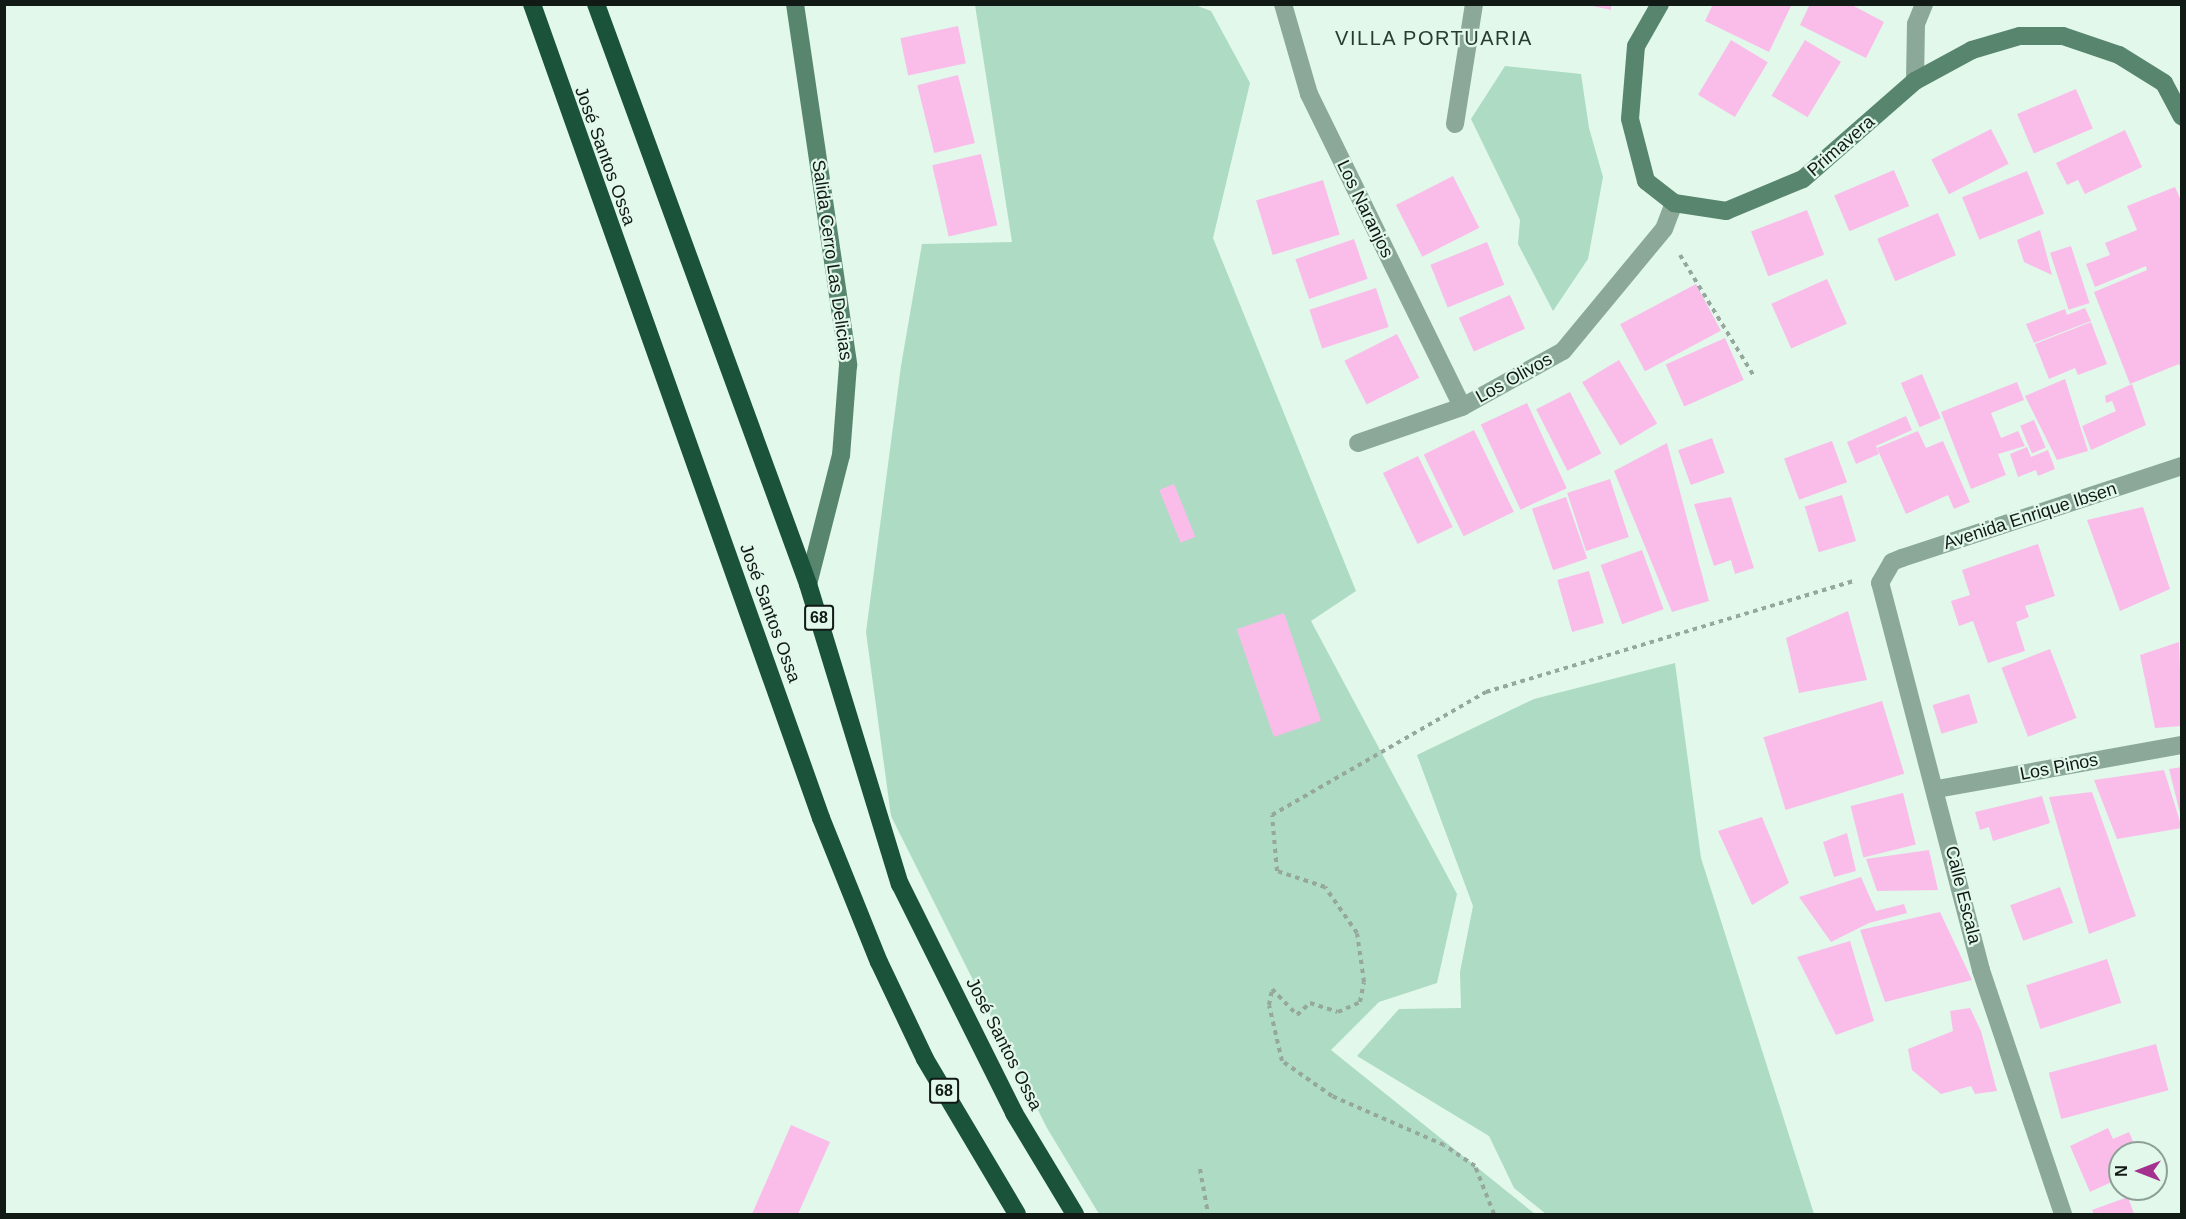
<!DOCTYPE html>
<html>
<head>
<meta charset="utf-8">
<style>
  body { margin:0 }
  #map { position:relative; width:2186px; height:1219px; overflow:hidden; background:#e1f8eb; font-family:Arial,sans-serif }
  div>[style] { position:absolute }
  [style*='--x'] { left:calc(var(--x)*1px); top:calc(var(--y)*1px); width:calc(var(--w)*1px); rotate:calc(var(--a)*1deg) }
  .green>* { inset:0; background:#aedbc3 }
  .building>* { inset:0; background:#fabde9; transform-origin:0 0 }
  .path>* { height:4px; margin-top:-2px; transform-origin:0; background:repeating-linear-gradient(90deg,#96a79d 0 4.5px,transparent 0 9px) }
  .street>* { height:18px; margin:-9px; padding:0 9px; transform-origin:9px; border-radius:9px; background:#8ba898 }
  .secondary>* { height:18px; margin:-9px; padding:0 9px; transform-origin:9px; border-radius:9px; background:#58856d }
  .highway>* { height:18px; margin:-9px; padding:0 9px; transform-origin:9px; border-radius:9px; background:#1b533a }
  span { translate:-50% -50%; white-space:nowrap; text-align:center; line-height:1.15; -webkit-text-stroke:4.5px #e1f8eb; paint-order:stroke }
  .shield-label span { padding:2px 4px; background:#e1f8eb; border:2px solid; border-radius:4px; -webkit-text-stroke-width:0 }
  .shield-label { font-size:16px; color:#121a16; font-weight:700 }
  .street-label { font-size:18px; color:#121a16 }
  .neighbourhood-label { font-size:20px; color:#2a3c32; letter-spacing:1.5px }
  .frame { position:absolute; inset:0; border:6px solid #121a16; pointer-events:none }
  .north { position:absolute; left:2108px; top:1141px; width:60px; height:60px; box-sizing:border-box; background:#e1f8eb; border:2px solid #8e9f96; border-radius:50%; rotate:270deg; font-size:16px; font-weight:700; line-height:24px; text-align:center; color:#121a16 }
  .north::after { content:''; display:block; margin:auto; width:21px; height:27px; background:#a3318d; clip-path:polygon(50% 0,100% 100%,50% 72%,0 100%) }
</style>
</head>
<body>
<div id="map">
  <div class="green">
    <i style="clip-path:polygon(975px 5px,1195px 5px,1211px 11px,1250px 83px,1213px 238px,1356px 591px,1311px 621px,1457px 894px,1437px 983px,1379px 1002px,1331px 1050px,1535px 1214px,1099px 1214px,1047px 1128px,891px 816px,866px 632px,901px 366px,922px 244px,1012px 242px)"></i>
    <i style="clip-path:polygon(1505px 66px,1581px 74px,1589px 128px,1603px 177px,1588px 259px,1553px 311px,1518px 244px,1520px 220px,1471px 119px)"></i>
    <i style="clip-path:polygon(1675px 663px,1701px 858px,1814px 1214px,1546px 1214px,1514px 1188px,1489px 1136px,1357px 1056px,1399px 1009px,1461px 1008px,1460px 972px,1473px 906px,1417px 755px,1534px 699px)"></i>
  </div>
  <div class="building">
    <i style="clip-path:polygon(1583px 4px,1611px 4px,1611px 10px)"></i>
    <i style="clip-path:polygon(1713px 4px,1788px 4px,1791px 6px,1769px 52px,1705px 21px)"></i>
    <i style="clip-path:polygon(1810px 4px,1850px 4px,1884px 22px,1866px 58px,1800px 25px)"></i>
    <i style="left:958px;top:26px;width:38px;height:59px;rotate:78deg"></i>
    <i style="left:1731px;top:40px;width:43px;height:64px;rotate:31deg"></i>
    <i style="left:1805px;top:40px;width:42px;height:65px;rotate:31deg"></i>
    <i style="left:958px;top:75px;width:70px;height:42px;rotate:76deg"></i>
    <i style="left:2076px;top:89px;width:43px;height:64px;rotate:67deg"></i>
    <i style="left:1991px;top:129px;width:39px;height:67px;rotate:63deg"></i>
    <i style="clip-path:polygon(2125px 130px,2142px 167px,2085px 194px,2078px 180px,2067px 185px,2056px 163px)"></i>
    <i style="left:981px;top:154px;width:73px;height:50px;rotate:77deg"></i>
    <i style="left:1894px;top:170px;width:39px;height:65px;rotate:67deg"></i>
    <i style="left:2027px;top:171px;width:46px;height:70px;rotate:68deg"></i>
    <i style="left:1453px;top:176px;width:58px;height:64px;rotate:63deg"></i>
    <i style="left:1323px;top:180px;width:57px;height:70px;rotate:73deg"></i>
    <i style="clip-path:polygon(2175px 187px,2182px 203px,2182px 371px,2179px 364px,2130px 384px,2094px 292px,2147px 270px,2146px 266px,2095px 287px,2086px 264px,2110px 255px,2105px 243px,2137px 230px,2127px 206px)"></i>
    <i style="left:1807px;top:210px;width:48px;height:60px;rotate:69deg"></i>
    <i style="left:1938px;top:213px;width:46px;height:66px;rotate:67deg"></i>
    <i style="clip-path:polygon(2040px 230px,2052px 275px,2024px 262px,2017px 240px)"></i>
    <i style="left:1354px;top:239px;width:42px;height:62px;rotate:71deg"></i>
    <i style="left:1487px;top:242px;width:46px;height:61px;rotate:68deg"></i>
    <i style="left:2071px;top:246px;width:60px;height:22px;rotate:72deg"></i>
    <i style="left:1827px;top:279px;width:49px;height:61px;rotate:66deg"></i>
    <i style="left:1696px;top:284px;width:53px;height:86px;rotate:62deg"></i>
    <i style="left:1376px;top:288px;width:41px;height:70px;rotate:72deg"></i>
    <i style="left:1510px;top:295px;width:37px;height:56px;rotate:66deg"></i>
    <i style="clip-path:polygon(2085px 308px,2091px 321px,2034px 343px,2026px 324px,2065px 309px,2067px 315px)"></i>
    <i style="clip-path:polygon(2091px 322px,2107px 364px,2078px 375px,2075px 368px,2049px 379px,2035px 344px)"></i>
    <i style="left:1397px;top:334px;width:49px;height:59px;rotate:63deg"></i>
    <i style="left:1725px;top:338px;width:46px;height:65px;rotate:66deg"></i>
    <i style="left:1619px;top:360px;width:74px;height:43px;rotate:59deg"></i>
    <i style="left:1922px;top:374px;width:48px;height:23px;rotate:67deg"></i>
    <i style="clip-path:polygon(2065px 379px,2088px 451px,2057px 460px,2025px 396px)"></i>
    <i style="clip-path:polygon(2017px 382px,2024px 400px,1991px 413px,2001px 438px,2018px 431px,2025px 446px,1998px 454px,2006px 475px,1971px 489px,1941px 412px)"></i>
    <i style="clip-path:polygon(2132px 384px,2146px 425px,2091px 450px,2082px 426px,2116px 411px,2112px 401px,2106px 403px,2105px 396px)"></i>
    <i style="left:1570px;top:392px;width:69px;height:38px;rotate:63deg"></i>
    <i style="left:1527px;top:403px;width:94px;height:51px;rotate:65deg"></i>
    <i style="clip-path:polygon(1906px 416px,1912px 430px,1876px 446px,1879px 454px,1856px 464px,1847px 442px)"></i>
    <i style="left:2034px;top:420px;width:30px;height:15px;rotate:67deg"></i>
    <i style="left:1474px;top:430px;width:91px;height:56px;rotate:64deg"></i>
    <i style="clip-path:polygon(1918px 431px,1926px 448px,1943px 441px,1970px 502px,1954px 509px,1948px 495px,1906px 514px,1877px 448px)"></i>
    <i style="left:1712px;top:438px;width:37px;height:36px;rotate:70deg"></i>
    <i style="left:1832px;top:441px;width:44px;height:51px;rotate:70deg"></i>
    <i style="clip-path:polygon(1667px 443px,1709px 601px,1672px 612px,1614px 471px)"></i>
    <i style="clip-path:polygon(2027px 447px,2031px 457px,2048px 450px,2055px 469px,2038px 476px,2036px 470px,2018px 477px,2010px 454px)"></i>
    <i style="left:1418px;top:456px;width:79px;height:39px;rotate:64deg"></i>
    <i style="left:1610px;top:479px;width:61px;height:45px;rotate:72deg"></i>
    <i style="left:1174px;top:484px;width:57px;height:16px;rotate:68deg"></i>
    <i style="left:1842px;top:495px;width:48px;height:39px;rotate:73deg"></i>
    <i style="left:1566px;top:497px;width:65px;height:36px;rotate:71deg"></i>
    <i style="clip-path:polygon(1731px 497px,1754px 568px,1735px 574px,1731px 560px,1714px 566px,1694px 504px)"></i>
    <i style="clip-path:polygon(2143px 507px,2170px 589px,2120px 611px,2087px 520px)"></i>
    <i style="clip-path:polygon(2038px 544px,2055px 596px,2025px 606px,2029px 617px,2016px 622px,2025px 651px,1988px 663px,1973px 621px,1959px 626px,1951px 601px,1970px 595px,1962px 570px)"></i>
    <i style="left:1642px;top:550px;width:63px;height:44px;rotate:70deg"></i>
    <i style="left:1589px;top:571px;width:54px;height:33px;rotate:74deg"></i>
    <i style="clip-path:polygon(1848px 611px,1867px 680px,1799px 693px,1786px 638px)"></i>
    <i style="left:1284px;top:613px;width:114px;height:50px;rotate:71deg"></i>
    <i style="clip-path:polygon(2179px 642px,2182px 726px,2155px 728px,2140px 655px)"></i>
    <i style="left:2050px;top:649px;width:74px;height:52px;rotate:69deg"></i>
    <i style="left:1969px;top:694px;width:30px;height:38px;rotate:73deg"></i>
    <i style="left:1882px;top:701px;width:76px;height:124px;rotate:73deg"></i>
    <i style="clip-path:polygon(2182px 767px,2182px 817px,2181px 817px,2169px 769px)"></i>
    <i style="clip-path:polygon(2164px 770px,2182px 828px,2117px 839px,2094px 780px)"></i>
    <i style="clip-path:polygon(2092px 792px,2136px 916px,2089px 934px,2049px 797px)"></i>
    <i style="left:1903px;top:793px;width:53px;height:54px;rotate:76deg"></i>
    <i style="clip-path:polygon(2042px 796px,2050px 823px,1993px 841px,1989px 827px,1980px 830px,1975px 812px)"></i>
    <i style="clip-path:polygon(1762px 817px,1789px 883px,1752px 905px,1718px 831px)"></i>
    <i style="clip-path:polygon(1847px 833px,1856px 871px,1834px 877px,1823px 842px)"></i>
    <i style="clip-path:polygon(1929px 850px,1938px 890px,1877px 891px,1866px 859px)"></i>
    <i style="clip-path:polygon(1861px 877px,1876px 911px,1904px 904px,1907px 913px,1869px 923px,1831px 942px,1799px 897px)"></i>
    <i style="left:2060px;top:887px;width:38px;height:53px;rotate:70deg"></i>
    <i style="clip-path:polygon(1940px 912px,1972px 980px,1885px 1002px,1860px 930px)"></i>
    <i style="clip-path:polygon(1850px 941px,1874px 1021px,1836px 1035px,1797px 957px)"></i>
    <i style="left:2107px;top:959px;width:46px;height:85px;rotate:72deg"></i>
    <i style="clip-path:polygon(1970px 1008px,1981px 1031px,1997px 1091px,1975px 1094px,1971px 1086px,1941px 1094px,1912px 1070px,1908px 1049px,1953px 1031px,1950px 1011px)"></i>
    <i style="left:2156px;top:1044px;width:48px;height:111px;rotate:75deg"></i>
    <i style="clip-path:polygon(791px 1125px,830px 1142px,798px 1214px,752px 1214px)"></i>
    <i style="clip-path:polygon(2108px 1128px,2113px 1139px,2129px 1132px,2138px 1153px,2120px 1153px,2120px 1178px,2090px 1192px,2070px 1146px)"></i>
    <i style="clip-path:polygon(2128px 1197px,2134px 1214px,2094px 1214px,2092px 1210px)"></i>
  </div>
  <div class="path">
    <i style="--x:1680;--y:255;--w:142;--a:58.6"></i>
    <i style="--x:1200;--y:1169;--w:46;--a:79.9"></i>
    <i style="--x:1494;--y:1214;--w:52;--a:-111.6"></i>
    <i style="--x:1475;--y:1166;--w:37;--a:-146"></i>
    <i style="--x:1444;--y:1145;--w:122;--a:-156.4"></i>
    <i style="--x:1332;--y:1096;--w:61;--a:-145"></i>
    <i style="--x:1282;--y:1061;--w:57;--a:-103.1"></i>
    <i style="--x:1269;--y:1005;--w:16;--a:-79"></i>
    <i style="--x:1272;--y:989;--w:36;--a:46"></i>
    <i style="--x:1297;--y:1015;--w:18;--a:-43"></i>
    <i style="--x:1310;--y:1003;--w:29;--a:18"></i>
    <i style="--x:1338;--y:1012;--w:24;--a:-24"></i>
    <i style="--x:1360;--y:1002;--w:20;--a:-79"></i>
    <i style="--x:1364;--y:982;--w:49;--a:-98.1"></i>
    <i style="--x:1357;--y:933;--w:56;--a:-124.8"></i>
    <i style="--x:1325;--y:887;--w:51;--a:-161.6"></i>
    <i style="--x:1277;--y:871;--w:56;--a:-95.1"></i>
    <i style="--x:1272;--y:815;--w:247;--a:-29.9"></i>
    <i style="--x:1486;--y:692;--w:384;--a:-16.8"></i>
  </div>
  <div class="street">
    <i style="--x:1283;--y:4;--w:94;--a:73.9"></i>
    <i style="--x:1309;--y:94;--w:348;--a:63.9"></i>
    <i style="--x:1915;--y:81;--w:57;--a:-89"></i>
    <i style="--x:1916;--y:24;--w:22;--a:-68"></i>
    <i style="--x:1455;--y:124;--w:121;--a:-81"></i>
    <i style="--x:1358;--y:443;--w:110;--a:-19.1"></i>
    <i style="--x:1462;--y:407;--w:115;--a:-29"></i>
    <i style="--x:1563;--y:351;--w:158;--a:-50.4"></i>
    <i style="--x:1664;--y:229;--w:28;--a:-69"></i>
    <i style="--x:1937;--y:789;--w:249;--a:-10.2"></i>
    <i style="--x:2063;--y:1214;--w:257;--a:-108.6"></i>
    <i style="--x:1981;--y:970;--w:400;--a:-104.6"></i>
    <i style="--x:1880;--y:583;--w:24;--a:-60"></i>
    <i style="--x:1892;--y:562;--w:11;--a:-22"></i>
    <i style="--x:1902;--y:558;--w:295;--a:-18.2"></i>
  </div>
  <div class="secondary">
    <i style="--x:795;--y:4;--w:365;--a:81.6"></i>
    <i style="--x:848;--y:365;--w:90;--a:94.4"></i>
    <i style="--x:841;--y:455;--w:133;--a:104.3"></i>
    <i style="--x:1660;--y:4;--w:48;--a:119.7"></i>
    <i style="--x:1636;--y:46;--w:73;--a:94.7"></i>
    <i style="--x:1630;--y:119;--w:64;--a:75.5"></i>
    <i style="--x:1646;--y:181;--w:36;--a:38"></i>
    <i style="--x:1674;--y:203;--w:53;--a:8.7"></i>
    <i style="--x:1726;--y:211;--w:83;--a:-22.6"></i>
    <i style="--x:1803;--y:179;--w:149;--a:-41.2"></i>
    <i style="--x:1915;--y:81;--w:65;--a:-28.5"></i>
    <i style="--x:1972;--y:50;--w:50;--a:-16.3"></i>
    <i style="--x:2020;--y:36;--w:43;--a:0"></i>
    <i style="--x:2063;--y:36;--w:59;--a:18.7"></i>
    <i style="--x:2119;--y:55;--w:53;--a:31.9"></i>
    <i style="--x:2164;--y:83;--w:38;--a:62"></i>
  </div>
  <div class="highway">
    <i style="--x:532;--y:4;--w:864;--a:70.45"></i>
    <i style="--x:821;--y:818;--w:155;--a:68.1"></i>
    <i style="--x:879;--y:962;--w:107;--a:64.6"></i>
    <i style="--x:925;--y:1059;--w:180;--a:59.3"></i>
    <i style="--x:596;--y:4;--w:618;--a:69.92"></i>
    <i style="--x:808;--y:584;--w:314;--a:73"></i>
    <i style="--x:900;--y:884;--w:256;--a:63.5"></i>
    <i style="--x:1014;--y:1113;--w:118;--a:58.9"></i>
  </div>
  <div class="shield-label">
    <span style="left:819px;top:618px">68</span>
    <span style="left:944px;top:1091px">68</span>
  </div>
  <div class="street-label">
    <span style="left:1841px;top:146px;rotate:-41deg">Primavera</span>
    <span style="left:605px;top:156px;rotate:70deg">José Santos Ossa</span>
    <span style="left:1365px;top:209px;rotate:64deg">Los Naranjos</span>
    <span style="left:832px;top:260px;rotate:82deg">Salida Cerro Las Delicias</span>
    <span style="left:1514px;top:378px;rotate:-29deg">Los Olivos</span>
    <span style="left:2030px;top:516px;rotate:-18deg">Avenida Enrique Ibsen</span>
    <span style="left:770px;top:613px;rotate:70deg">José Santos Ossa</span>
    <span style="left:2059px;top:767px;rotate:-11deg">Los Pinos</span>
    <span style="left:1963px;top:895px;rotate:76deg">Calle Escala</span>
    <span style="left:1004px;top:1044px;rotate:63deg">José Santos Ossa</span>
  </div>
  <div class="neighbourhood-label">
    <span style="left:1434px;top:38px">VILLA PORTUARIA</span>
  </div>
  <div class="frame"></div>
  <div class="north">N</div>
</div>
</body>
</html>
